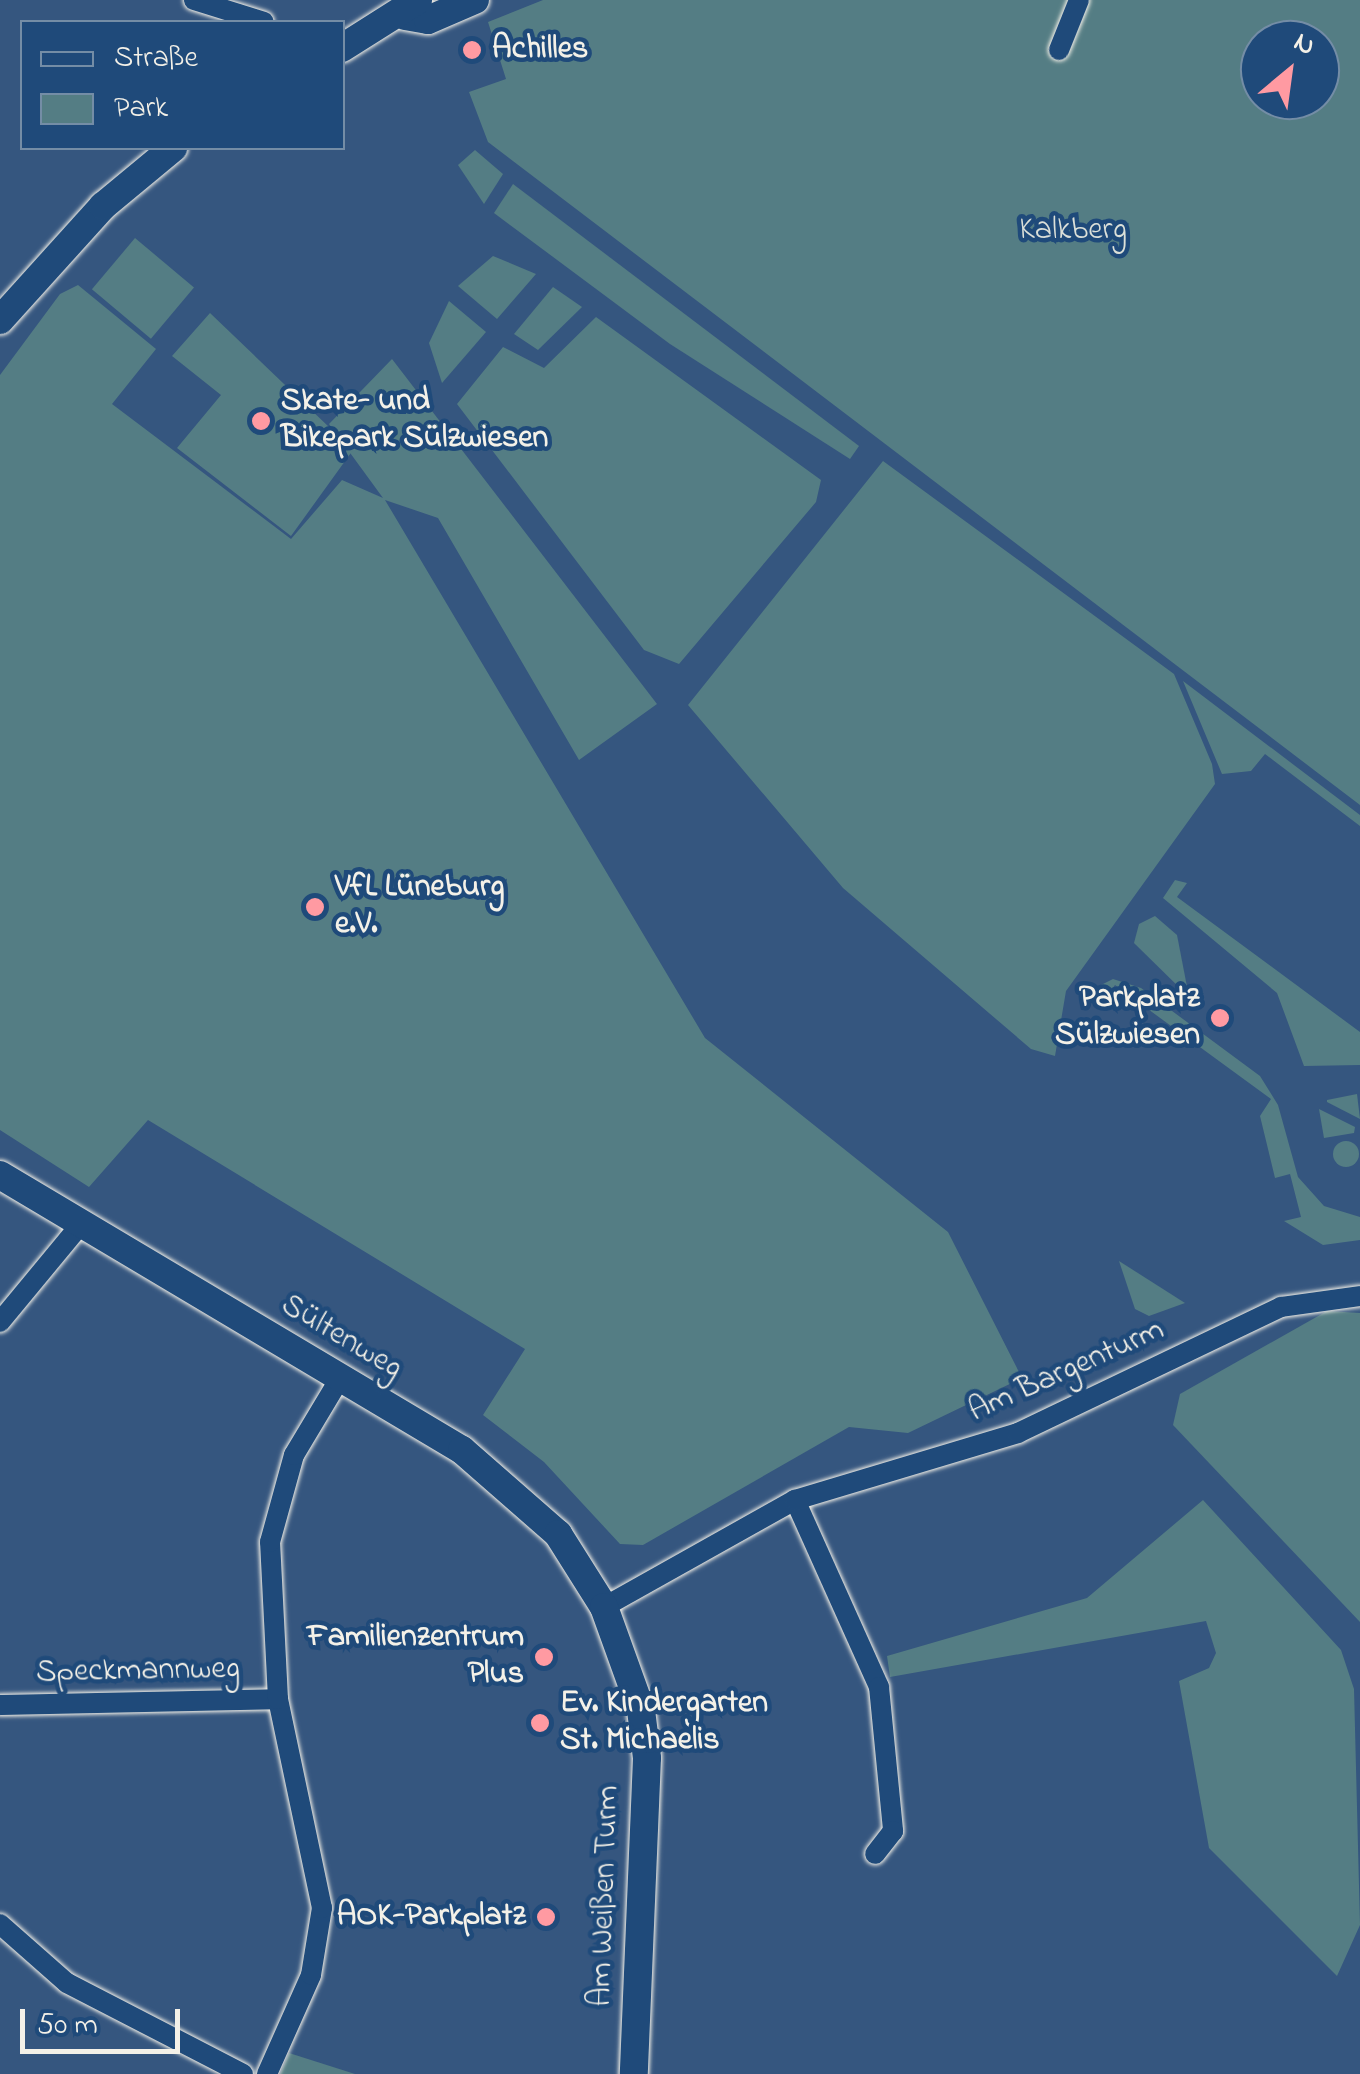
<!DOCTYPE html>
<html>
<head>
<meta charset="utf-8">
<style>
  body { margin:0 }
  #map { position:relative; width:1360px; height:2074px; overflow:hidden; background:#35567f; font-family:"Indie Flower",sans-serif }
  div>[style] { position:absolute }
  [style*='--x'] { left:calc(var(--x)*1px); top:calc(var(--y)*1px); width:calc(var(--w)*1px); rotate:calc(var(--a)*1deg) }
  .green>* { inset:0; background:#547d84; transform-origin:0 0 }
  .round { border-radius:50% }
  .roads { filter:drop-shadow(0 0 2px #f4f1e8) drop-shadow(0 0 2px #f4f1e8) }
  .street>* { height:20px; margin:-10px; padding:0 10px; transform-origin:10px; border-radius:10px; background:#1f4a7a }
  .secondary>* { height:28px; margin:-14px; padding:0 14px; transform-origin:14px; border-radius:14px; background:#1f4a7a }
  .dots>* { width:28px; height:28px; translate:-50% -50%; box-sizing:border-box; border:5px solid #1f4a7a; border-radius:50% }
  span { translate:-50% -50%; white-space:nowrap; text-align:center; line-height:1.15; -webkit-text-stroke:9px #1f4a7a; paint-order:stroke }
  .poi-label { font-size:32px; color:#f4f1e8; font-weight:700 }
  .left { translate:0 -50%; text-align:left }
  .right { translate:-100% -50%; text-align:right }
  .park-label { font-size:32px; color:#dce0d9 }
  .street-label { font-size:32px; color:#f4f1e8 }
  .legend { position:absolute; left:20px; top:20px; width:325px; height:130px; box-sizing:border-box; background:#1f4a7a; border:2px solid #748da6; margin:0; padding:12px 18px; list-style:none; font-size:30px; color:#f4f1e8 }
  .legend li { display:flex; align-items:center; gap:20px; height:50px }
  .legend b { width:50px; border:2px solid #748da6 }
  .north { position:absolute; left:1240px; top:20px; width:100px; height:100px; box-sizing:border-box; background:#1f4a7a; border:2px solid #748da6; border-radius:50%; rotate:29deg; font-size:28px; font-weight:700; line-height:40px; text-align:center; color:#f4f1e8 }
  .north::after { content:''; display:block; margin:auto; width:35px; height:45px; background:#ff9aa2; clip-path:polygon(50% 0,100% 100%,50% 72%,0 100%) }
  .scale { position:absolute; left:20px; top:2009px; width:160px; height:45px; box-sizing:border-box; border:5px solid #f4f1e8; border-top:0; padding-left:12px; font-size:30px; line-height:35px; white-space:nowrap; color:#f4f1e8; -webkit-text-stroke:8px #1f4a7a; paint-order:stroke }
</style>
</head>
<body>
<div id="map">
  <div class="green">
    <i style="clip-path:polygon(evenodd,543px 0,1360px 0,1360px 805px,488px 142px,469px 92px,506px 79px,488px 22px,543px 0,1260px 40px,1320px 40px,1320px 100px,1260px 100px,1260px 40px)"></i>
    <i style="clip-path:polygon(475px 150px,503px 174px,484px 204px,458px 165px)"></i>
    <i style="clip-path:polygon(513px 184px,859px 446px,850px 459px,670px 344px,494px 213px)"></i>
    <i style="left:135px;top:238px;width:77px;height:67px;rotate:40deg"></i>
    <i style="clip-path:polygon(493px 256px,536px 274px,497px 319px,458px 286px)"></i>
    <i style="clip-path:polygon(78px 285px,156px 349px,112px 404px,291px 539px,342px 480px,383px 498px,329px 424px,392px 359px,657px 704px,579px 760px,438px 518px,385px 500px,705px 1038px,948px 1232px,1022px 1378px,908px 1433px,849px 1427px,643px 1545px,620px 1544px,544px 1462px,483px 1415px,525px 1349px,148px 1120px,89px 1187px,0 1130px,0 375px,60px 294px)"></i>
    <i style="clip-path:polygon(553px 287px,582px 307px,538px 350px,514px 334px)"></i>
    <i style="clip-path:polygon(449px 301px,486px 332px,442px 383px,429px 343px)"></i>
    <i style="clip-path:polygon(210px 313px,353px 450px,291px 536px,177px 448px,221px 395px,172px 356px)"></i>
    <i style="clip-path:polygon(596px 317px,821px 480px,816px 502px,679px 664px,644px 650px,457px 404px,503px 347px,544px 368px)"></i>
    <i style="clip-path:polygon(883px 461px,1174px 674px,1212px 764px,1215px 784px,1066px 991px,1055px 1056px,1031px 1049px,843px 888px,688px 705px)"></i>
    <i style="clip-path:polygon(1183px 681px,1360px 815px,1360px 826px,1265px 754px,1251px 771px,1222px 774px)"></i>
    <i style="clip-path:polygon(1175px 880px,1187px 883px,1177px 897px,1360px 1032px,1360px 1065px,1304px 1066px,1277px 993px,1163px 898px)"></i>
    <i style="clip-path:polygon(1155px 916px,1177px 935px,1189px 997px,1134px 943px,1139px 924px)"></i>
    <i style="clip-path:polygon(1113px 979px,1141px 988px,1260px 1076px,1278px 1105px,1298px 1177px,1324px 1206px,1360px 1217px,1360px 1240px,1323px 1245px,1284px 1221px,1301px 1217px,1290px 1174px,1275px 1178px,1260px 1116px,1271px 1099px,1115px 985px,1105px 999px,1097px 987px)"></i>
    <i style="clip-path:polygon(1357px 1094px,1360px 1119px,1327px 1102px,1327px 1100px)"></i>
    <i style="clip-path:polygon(1319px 1109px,1355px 1127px,1354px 1133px,1324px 1138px)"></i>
    <i class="round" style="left:1333px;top:1141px;width:26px;height:26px"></i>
    <i style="clip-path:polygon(1119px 1261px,1185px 1303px,1149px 1316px,1135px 1309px)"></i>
    <i style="clip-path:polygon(1327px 1311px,1360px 1313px,1360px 1622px,1173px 1425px,1180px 1394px)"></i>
    <i style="clip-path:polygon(1203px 1500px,1341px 1650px,1354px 1689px,1360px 1925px,1337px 1976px,1209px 1848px,1179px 1681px,1209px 1668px,1216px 1653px,1206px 1621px,890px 1677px,887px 1656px,1087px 1598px)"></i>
    <i style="clip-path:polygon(289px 2053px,355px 2074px,280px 2074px)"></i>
  </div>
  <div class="roads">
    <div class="street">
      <i style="--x:194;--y:0;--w:73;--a:17.4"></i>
      <i style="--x:1059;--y:50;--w:54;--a:-68.2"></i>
      <i style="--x:0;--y:1322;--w:127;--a:-50.4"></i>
      <i style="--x:795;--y:1500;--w:205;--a:65.8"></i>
      <i style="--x:879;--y:1687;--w:145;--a:84.4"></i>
      <i style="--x:893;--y:1831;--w:29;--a:128"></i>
      <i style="--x:604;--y:1607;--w:219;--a:-29.3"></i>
      <i style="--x:795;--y:1500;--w:233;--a:-16.7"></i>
      <i style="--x:1018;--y:1433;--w:292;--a:-25.6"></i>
      <i style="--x:1281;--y:1307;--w:80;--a:-7.9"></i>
      <i style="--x:0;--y:1705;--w:278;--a:-1.2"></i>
      <i style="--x:0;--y:1924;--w:89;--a:41.4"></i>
      <i style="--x:67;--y:1983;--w:198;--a:27.3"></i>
      <i style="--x:267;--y:2074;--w:108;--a:-66"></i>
      <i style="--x:311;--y:1975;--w:68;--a:-80.7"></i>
      <i style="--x:322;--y:1908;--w:214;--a:-101.9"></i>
      <i style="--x:278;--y:1699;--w:157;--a:-92.9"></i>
      <i style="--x:270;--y:1542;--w:90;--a:-74.6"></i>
      <i style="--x:294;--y:1455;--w:90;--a:-59.1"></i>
    </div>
    <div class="secondary">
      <i style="--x:405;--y:16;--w:23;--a:10"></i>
      <i style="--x:428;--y:20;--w:51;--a:-23.1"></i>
      <i style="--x:342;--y:48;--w:90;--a:-32.3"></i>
      <i style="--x:0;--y:320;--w:154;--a:-47.9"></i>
      <i style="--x:103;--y:206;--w:91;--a:-39.6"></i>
      <i style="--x:0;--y:1175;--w:538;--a:30.76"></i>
      <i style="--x:462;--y:1450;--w:128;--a:41.2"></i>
      <i style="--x:558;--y:1534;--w:86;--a:57.8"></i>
      <i style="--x:604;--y:1607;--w:109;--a:70.2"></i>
      <i style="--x:641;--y:1710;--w:48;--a:82.9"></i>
      <i style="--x:647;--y:1758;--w:316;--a:92.4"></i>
    </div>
  </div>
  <div class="dots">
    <i style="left:472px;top:50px;background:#ff9aa2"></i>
    <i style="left:261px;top:421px;background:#ff9aa2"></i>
    <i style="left:315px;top:907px;background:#ff9aa2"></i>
    <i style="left:1220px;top:1018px;background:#ff9aa2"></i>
    <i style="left:544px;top:1657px;background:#ff9aa2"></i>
    <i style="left:540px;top:1723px;background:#ff9aa2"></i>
    <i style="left:546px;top:1917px;background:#ff9aa2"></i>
  </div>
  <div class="poi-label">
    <span class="left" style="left:492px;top:50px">Achilles</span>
    <span class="left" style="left:281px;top:421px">Skate- und<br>Bikepark Sülzwiesen</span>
    <span class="left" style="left:335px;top:907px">VfL Lüneburg<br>e.V.</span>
    <span class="right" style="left:1200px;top:1018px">Parkplatz<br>Sülzwiesen</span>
    <span class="right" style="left:524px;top:1657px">Familienzentrum<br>Plus</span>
    <span class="left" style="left:560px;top:1723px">Ev. Kindergarten<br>St. Michaelis</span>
    <span class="right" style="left:526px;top:1917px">AOK-Parkplatz</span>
  </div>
  <div class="park-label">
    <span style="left:1073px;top:231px">Kalkberg</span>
  </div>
  <div class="street-label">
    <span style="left:341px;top:1338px;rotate:31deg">Sültenweg</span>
    <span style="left:1067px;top:1372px;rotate:-24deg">Am Bargenturm</span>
    <span style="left:138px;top:1672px;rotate:-1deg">Speckmannweg</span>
    <span style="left:606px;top:1896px;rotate:-88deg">Am Weißen Turm</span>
  </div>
  <ul class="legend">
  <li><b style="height:12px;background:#1f4a7a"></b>Straße</li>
  <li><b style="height:28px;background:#547d84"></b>Park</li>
  </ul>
  <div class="north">N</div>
  <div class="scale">50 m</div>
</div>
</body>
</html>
